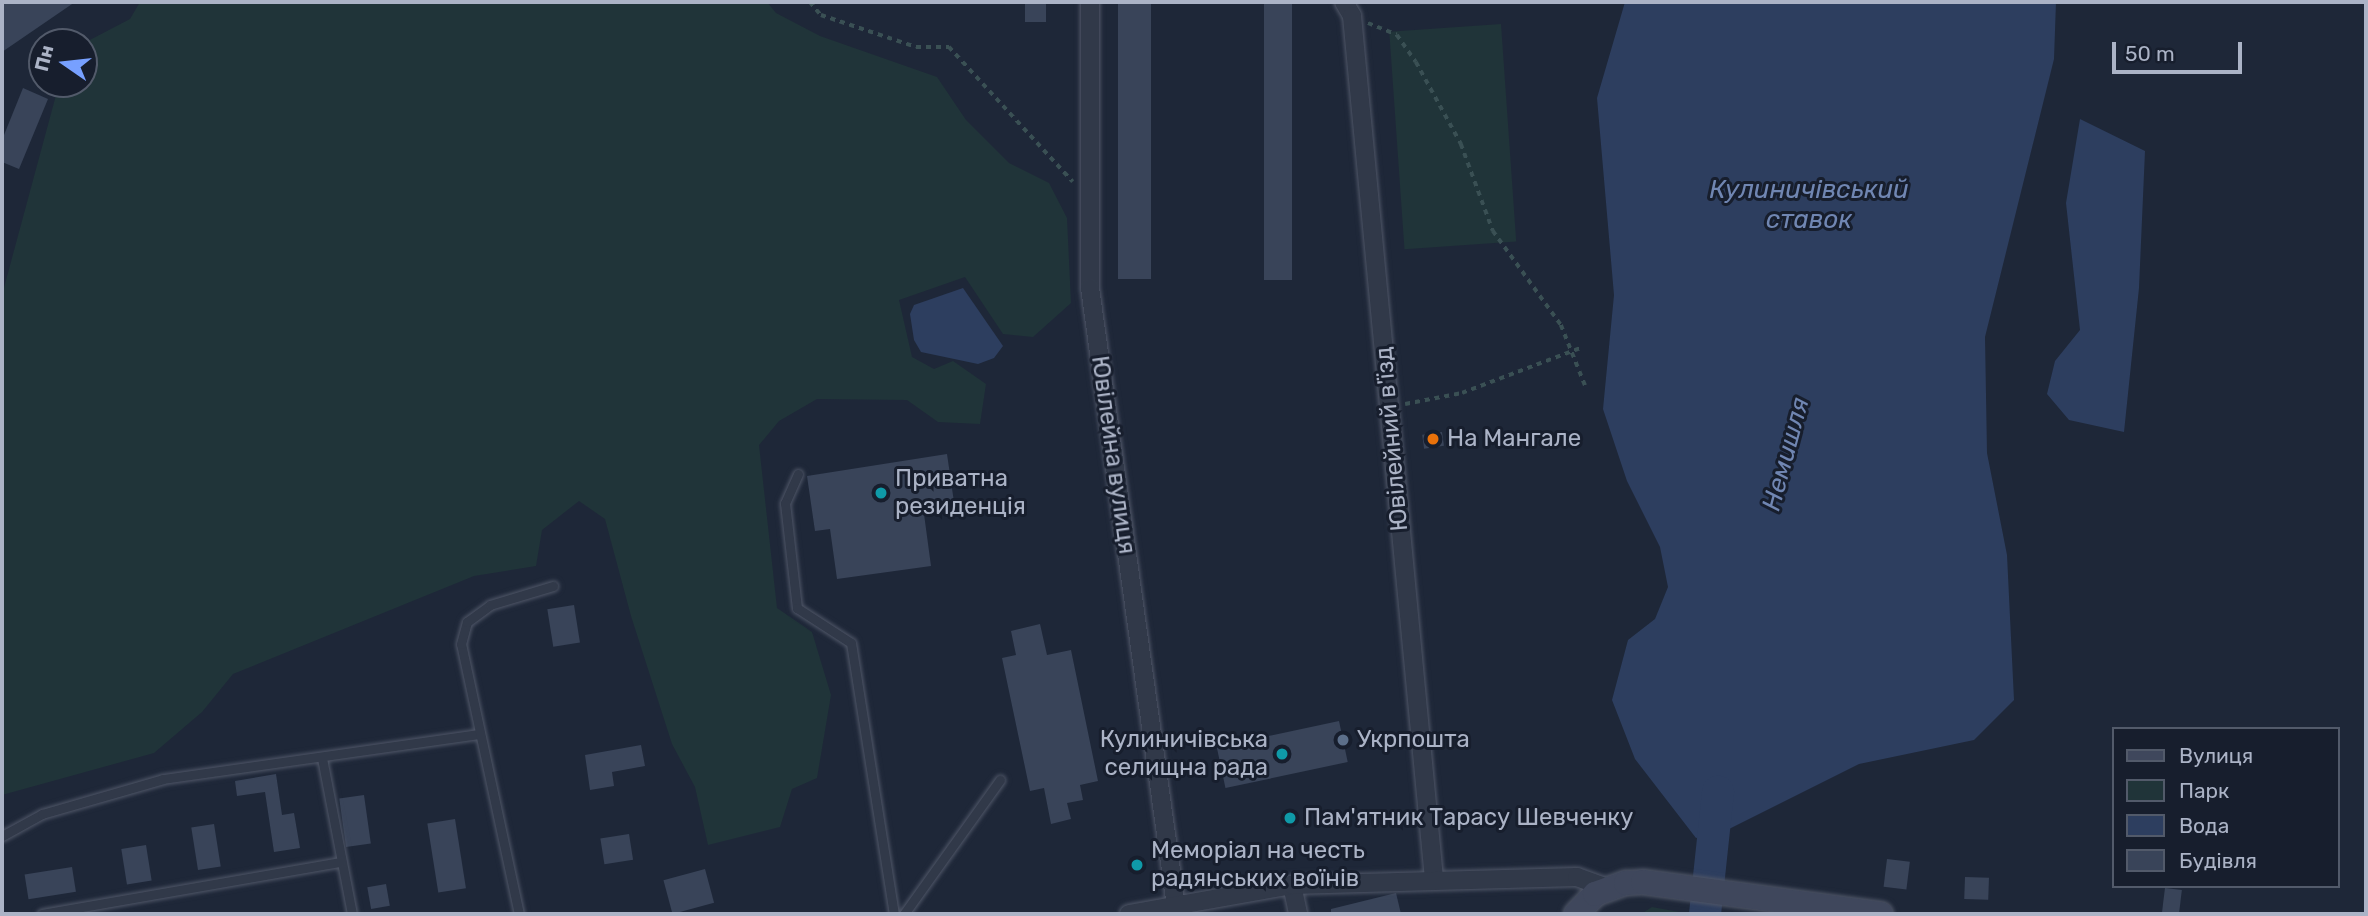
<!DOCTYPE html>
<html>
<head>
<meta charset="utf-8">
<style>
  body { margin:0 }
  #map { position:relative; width:2368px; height:916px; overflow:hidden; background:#1e2738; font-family:Rubik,sans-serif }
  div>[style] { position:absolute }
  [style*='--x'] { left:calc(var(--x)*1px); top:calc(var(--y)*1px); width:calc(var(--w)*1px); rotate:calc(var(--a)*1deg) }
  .green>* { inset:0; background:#203439; transform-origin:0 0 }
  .water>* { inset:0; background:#2d3e5f }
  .river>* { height:32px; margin:-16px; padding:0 16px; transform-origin:16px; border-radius:16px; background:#2d3e5f }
  .building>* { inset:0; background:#394459; transform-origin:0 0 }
  .path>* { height:3.5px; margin-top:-1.75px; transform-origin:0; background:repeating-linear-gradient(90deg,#3a5054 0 5px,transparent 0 10px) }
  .roads { filter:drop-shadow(0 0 2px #4f5667) drop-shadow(0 0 2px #4f5667) }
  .service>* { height:9px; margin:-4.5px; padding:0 4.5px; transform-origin:4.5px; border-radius:4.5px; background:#313949 }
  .minor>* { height:18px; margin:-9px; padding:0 9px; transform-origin:9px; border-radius:9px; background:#313949 }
  .secondary>* { height:24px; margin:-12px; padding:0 12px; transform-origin:12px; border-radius:12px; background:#3f475c }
  .dots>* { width:19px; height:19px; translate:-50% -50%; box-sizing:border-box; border:4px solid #171e2d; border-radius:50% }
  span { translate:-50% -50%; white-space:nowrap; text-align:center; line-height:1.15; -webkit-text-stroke:6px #171e2d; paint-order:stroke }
  .street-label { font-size:24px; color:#abb3c6 }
  .poi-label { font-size:24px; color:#abb3c6 }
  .left { translate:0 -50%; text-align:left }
  .right { translate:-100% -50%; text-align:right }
  .water-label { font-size:26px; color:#7086b2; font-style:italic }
  .frame { position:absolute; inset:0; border:4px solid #abb3c6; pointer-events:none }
  .legend { position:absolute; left:2112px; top:727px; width:228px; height:161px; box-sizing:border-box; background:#171e2d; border:2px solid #525a6a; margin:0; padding:9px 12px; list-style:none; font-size:21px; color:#abb3c6 }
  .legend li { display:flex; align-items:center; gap:14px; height:35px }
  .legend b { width:35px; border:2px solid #525a6a }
  .north { position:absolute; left:28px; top:28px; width:70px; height:70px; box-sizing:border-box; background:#171e2d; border:2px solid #525a6a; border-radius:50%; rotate:284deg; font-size:19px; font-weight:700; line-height:28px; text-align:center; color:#abb3c6 }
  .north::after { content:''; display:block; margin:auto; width:24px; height:32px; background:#77a0ff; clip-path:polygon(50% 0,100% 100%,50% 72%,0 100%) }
  .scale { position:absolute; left:2112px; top:42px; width:130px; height:32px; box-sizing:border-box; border:4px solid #abb3c6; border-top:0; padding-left:9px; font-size:21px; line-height:24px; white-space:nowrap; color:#abb3c6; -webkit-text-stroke:5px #171e2d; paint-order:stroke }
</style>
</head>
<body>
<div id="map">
  <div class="green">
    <i style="clip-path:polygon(140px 2px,767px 2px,776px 13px,820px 36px,937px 77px,966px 120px,1009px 163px,1049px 183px,1067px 218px,1071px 303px,1033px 337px,1003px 334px,965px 277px,899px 300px,912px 357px,934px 369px,953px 361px,986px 384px,980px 424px,938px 422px,907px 400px,817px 399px,779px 421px,759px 445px,777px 608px,812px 632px,831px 695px,817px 778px,792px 789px,780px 827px,708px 845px,695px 787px,672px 744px,631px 616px,605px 519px,579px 501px,542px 530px,536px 566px,474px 576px,233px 674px,202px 712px,154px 753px,2px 795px,2px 295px,59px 84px,84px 84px,84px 43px,130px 19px)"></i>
    <i style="left:1501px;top:24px;width:218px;height:112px;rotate:86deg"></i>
    <i style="clip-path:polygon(1652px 907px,1690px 914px,1641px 914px)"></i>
  </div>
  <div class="water">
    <i style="clip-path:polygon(1625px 2px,2056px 2px,2054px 59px,1985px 337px,1987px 453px,2007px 555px,2014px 700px,1974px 740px,1859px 764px,1727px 830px,1696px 838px,1635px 759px,1612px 700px,1628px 640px,1655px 619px,1668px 587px,1660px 547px,1627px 481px,1603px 409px,1614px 295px,1597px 98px)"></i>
    <i style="clip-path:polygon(2080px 119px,2145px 151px,2139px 288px,2124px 432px,2069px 420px,2047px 394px,2055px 361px,2080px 330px,2066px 203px)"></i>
    <i style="clip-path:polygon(963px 288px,1003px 346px,994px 358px,978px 364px,921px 352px,914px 340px,910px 314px,914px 305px)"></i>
  </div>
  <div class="river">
    <i style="--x:1705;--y:914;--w:123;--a:-83.9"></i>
  </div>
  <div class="building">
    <i style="clip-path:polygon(2px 2px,75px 2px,2px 52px)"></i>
    <i style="left:1025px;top:2px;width:21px;height:20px"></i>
    <i style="left:1118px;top:2px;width:33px;height:277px"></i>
    <i style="left:1264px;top:2px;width:28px;height:278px"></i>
    <i style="clip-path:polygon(23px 88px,48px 99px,19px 169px,2px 162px,2px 140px)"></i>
    <i style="left:1442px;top:432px;width:14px;height:20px;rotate:82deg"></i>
    <i style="clip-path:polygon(947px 454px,955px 509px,924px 514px,931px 566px,837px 579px,830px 529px,815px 531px,807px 476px)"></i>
    <i style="left:574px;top:605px;width:38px;height:27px;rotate:81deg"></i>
    <i style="clip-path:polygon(1040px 624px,1047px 655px,1071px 650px,1098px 781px,1080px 785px,1083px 800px,1067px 803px,1071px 819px,1051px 824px,1044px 788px,1030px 791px,1002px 658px,1016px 655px,1011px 631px)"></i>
    <i style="left:1339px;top:721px;width:42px;height:125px;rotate:78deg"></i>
    <i style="clip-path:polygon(641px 745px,645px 766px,612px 772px,614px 786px,590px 790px,585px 755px)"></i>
    <i style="clip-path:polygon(276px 774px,282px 815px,294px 813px,300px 848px,274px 852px,265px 792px,237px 796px,235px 781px)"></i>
    <i style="left:364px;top:795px;width:49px;height:25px;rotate:82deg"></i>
    <i style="left:455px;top:819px;width:70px;height:28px;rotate:81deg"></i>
    <i style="left:214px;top:824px;width:43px;height:23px;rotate:81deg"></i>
    <i style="left:629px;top:834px;width:26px;height:29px;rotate:81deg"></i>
    <i style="left:146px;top:845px;width:36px;height:25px;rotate:81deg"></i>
    <i style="left:1887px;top:859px;width:23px;height:28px;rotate:7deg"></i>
    <i style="left:72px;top:867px;width:25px;height:48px;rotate:81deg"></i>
    <i style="left:705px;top:869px;width:35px;height:43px;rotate:75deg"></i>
    <i style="left:1965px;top:877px;width:24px;height:22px;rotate:2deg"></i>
    <i style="left:386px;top:884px;width:22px;height:19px;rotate:80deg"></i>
    <i style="left:2165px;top:888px;width:17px;height:26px;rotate:7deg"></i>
    <i style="clip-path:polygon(1396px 893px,1401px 914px,1331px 914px,1331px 909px)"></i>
  </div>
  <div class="path">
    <i style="--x:810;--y:2;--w:17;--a:50"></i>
    <i style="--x:821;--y:15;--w:100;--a:18.6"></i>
    <i style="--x:916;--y:47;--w:33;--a:0"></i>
    <i style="--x:949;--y:47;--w:183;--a:47.4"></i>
    <i style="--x:1368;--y:23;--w:31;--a:22"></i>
    <i style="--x:1397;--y:35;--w:33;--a:55"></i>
    <i style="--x:1416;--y:62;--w:94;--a:61.2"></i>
    <i style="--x:1461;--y:144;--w:93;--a:69.8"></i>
    <i style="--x:1493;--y:231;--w:116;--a:54.1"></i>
    <i style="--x:1561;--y:325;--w:65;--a:68.2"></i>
    <i style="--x:1405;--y:404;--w:58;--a:-10.9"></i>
    <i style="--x:1462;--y:393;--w:129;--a:-20.8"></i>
  </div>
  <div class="roads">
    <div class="service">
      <i style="--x:798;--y:474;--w:32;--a:114"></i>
      <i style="--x:785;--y:503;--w:106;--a:83.5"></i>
      <i style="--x:797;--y:608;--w:64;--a:32.9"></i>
      <i style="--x:851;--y:643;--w:274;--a:81"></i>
      <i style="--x:322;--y:758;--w:159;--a:79.1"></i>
      <i style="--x:2;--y:836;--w:46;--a:-28.8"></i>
      <i style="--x:42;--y:814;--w:126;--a:-16.1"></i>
      <i style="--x:163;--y:779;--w:318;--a:-8.1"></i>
      <i style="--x:42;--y:914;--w:303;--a:-9.9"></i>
      <i style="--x:519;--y:914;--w:276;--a:-102.1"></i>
      <i style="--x:461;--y:644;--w:23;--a:-75"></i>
      <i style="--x:467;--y:622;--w:29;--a:-36"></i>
      <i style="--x:490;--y:605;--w:66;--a:-16.8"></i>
      <i style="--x:904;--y:914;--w:165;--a:-54.4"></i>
    </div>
    <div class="minor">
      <i style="--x:1090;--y:2;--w:286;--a:90"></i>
      <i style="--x:1090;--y:288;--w:624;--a:82.08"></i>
      <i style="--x:1344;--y:2;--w:16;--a:60"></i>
      <i style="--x:1352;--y:16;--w:866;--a:84.57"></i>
      <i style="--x:1292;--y:885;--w:30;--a:78"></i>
      <i style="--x:1129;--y:914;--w:166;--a:-10.1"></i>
      <i style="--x:1292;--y:885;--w:285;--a:-1.6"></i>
      <i style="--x:1577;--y:877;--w:33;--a:20"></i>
    </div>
    <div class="secondary">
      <i style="--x:1576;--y:914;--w:28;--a:-46"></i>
      <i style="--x:1595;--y:894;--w:33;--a:-20"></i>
      <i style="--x:1626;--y:883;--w:17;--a:-3"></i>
      <i style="--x:1643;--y:882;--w:240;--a:7.7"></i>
    </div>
  </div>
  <div class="dots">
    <i style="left:1433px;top:439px;background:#e8710a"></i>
    <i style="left:881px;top:493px;background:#0f9aa8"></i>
    <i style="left:1343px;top:740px;background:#5c6f8a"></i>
    <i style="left:1282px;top:754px;background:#0f9aa8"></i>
    <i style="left:1290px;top:818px;background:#0f9aa8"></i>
    <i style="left:1137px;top:865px;background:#0f9aa8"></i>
  </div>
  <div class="street-label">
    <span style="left:1392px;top:439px;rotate:-95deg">Ювілейний в'їзд</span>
    <span style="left:1113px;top:455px;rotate:82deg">Ювілейна вулиця</span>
  </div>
  <div class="poi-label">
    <span class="left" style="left:1447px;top:439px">На Мангале</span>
    <span class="left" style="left:895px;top:493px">Приватна<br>резиденція</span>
    <span class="right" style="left:1268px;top:754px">Кулиничівська<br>селищна рада</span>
    <span class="left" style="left:1357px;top:740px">Укрпошта</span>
    <span class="left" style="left:1304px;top:818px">Пам'ятник Тарасу Шевченку</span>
    <span class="left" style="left:1151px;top:865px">Меморіал на честь<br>радянських воїнів</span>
  </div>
  <div class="water-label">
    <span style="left:1809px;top:205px">Кулиничівський<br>ставок</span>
    <span style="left:1786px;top:454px;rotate:-75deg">Немишля</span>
  </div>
  <div class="frame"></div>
  <ul class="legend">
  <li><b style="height:9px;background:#3f475c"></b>Вулиця</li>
  <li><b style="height:19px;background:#203439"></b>Парк</li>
  <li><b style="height:19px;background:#2d3e5f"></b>Вода</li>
  <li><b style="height:19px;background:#394459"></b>Будівля</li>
  </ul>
  <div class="north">Пн</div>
  <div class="scale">50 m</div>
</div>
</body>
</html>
